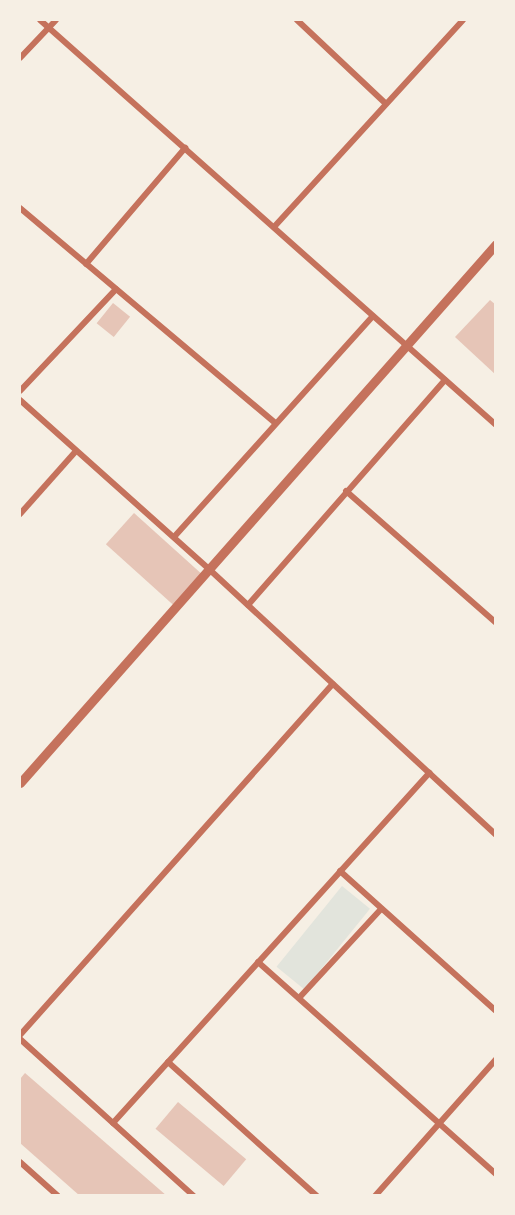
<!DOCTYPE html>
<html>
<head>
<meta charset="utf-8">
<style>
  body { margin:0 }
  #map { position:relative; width:515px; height:1215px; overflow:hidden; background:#f6efe4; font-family:"Titillium Web",sans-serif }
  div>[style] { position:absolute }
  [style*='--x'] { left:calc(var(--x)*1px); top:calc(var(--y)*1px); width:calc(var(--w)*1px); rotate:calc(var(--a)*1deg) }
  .green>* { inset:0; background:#e2e4dc; transform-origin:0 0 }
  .building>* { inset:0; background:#e6c5b7; transform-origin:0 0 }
  .minor>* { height:6px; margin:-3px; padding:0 3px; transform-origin:3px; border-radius:3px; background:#c5725c }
  .tertiary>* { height:9px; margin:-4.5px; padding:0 4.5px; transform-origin:4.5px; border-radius:4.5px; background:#c5725c }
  span { translate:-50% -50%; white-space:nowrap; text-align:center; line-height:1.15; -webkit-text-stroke:4.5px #f6efe4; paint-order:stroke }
  .frame { position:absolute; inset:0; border:21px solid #f6efe4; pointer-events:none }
</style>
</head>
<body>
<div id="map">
  <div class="green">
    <i style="left:342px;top:886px;width:36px;height:104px;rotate:39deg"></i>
  </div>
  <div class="building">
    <i style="clip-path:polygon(490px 300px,496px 305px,496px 375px,455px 337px)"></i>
    <i style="left:113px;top:303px;width:22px;height:26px;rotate:39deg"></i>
    <i style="left:134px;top:513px;width:93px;height:42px;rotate:42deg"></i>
    <i style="clip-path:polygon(25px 1073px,167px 1196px,80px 1196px,20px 1143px,20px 1079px)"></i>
    <i style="left:178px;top:1102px;width:89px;height:35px;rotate:40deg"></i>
  </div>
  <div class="minor">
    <i style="--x:40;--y:20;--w:610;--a:41.61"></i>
    <i style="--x:297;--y:20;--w:121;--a:43.3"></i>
    <i style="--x:20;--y:58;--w:52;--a:-46.5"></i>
    <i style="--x:20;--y:208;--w:332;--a:40.1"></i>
    <i style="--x:274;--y:227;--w:280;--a:-47.6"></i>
    <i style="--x:86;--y:264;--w:153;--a:-49.5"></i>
    <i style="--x:20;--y:391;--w:140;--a:-46.7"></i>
    <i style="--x:20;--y:400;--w:255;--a:41.8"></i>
    <i style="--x:210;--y:570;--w:390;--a:42.8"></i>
    <i style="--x:346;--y:491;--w:200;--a:41.3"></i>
    <i style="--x:20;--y:514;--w:84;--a:-48.4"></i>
    <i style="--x:174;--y:537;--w:297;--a:-48"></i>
    <i style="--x:248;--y:605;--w:299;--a:-48.8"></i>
    <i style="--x:340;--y:871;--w:210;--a:41.9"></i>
    <i style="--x:258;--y:962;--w:319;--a:41.7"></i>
    <i style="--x:299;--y:998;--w:121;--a:-47.3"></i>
    <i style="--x:20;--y:1035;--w:470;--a:-48.3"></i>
    <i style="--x:20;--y:1039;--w:234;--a:42.1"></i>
    <i style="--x:168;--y:1062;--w:200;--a:42"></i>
    <i style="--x:113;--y:1123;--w:472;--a:-47.9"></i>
    <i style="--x:20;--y:1162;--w:51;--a:41.8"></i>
    <i style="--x:375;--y:1196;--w:183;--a:-48.5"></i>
  </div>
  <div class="tertiary">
    <i style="--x:20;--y:783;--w:719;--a:-48.55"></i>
  </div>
  <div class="frame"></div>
</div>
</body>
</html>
